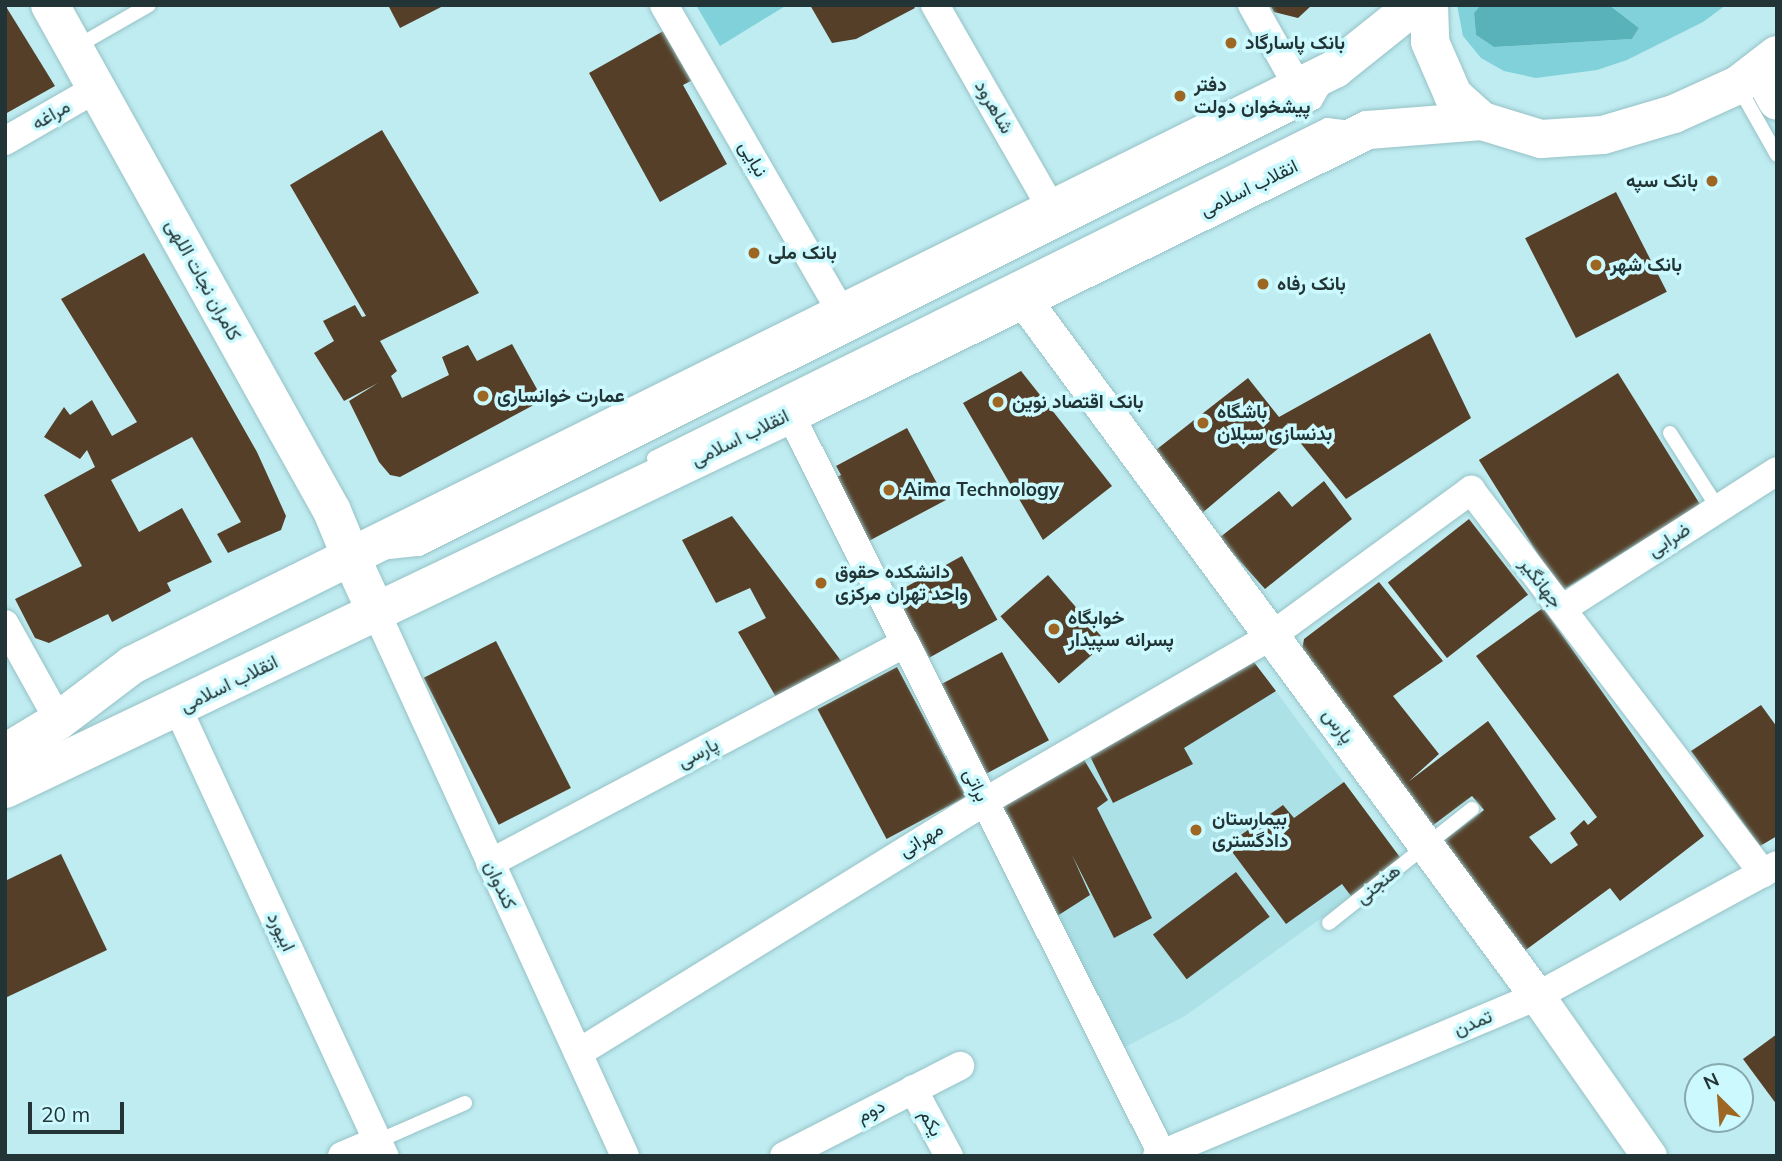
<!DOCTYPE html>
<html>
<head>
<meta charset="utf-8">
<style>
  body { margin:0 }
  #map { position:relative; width:1782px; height:1161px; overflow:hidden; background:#bfecf1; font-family:Mulish,Vazirmatn,sans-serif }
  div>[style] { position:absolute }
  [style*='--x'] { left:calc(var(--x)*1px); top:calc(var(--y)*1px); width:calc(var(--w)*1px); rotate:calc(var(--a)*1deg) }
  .built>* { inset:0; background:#abe1e7 }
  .green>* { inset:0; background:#80d1d9 }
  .water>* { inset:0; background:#59b1b9 }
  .building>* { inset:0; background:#553f28; transform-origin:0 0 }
  .roads { filter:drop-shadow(0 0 2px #96c2c6) drop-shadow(0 0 2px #96c2c6) }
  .service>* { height:14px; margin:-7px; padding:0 7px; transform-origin:7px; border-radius:7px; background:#fff }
  .minor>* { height:28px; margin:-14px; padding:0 14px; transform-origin:14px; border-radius:14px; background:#fff }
  .tertiary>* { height:35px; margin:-17.5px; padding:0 17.5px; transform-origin:17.5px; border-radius:17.5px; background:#fff }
  .secondary>* { height:38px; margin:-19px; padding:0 19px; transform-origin:19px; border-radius:19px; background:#fff }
  .primary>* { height:38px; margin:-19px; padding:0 19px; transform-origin:19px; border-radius:19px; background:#fff }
  .dots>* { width:19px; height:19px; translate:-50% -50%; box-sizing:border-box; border:4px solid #ccf9fe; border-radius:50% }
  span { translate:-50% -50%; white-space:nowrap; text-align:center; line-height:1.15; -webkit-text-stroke:7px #ccf9fe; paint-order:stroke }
  .poi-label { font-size:19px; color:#223435; font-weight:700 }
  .left { translate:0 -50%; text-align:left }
  .right { translate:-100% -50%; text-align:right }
  .street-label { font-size:19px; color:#223435 }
  .frame { position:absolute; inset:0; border:7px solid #223435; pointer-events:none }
  .north { position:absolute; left:1684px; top:1063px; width:70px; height:70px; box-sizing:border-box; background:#ccf9fe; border:2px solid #88aaae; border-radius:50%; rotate:335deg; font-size:19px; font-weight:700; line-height:28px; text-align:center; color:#223435 }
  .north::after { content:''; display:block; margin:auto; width:24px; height:32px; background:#9e6623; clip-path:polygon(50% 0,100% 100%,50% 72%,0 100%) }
  .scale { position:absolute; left:28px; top:1102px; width:96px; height:32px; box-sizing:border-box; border:4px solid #223435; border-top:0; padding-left:9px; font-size:21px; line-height:24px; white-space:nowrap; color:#223435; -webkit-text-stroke:5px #ccf9fe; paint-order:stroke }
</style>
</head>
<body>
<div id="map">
  <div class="built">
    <i style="clip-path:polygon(1250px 657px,1402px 860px,1185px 1016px,1115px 1052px,999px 800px)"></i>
  </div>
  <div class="green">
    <i style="clip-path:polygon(696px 5px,787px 5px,720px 46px)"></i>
    <i style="clip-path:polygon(1457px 5px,1481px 5px,1474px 13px,1476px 35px,1494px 47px,1632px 39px,1639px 28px,1609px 5px,1726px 5px,1703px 22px,1627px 60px,1597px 70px,1536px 78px,1504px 71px,1481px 58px,1463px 36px)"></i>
  </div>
  <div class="water">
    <i style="clip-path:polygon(1481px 5px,1609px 5px,1639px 28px,1632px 39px,1494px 47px,1476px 35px,1474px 13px)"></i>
  </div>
  <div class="building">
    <i style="clip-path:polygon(5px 5px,55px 86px,5px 114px)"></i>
    <i style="clip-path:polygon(388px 5px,445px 5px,400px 28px)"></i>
    <i style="clip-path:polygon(810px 5px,913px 5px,915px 8px,856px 39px,832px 43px)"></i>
    <i style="clip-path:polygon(1270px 5px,1312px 5px,1298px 18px,1274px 12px)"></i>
    <i style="clip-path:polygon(674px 25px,702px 75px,683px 85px,727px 164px,660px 202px,589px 73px)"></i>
    <i style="clip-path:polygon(382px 130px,479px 293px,380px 341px,397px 371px,391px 376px,402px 398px,449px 375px,442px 357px,468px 345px,477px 361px,512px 344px,543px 400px,400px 477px,390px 475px,379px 462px,349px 401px,378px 383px,344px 401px,314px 353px,334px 341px,323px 321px,355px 305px,362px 317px,366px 316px,290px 185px)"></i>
    <i style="left:1616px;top:192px;width:112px;height:102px;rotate:63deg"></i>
    <i style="clip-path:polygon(144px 253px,257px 452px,286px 516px,281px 530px,228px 553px,217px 534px,241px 522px,192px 437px,111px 480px,139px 532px,182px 508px,212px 562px,167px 583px,171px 591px,112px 622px,108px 614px,49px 643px,35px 638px,15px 599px,82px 566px,44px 495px,95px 467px,87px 450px,80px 459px,44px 437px,64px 407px,70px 415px,92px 400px,112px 436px,137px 422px,61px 299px)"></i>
    <i style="clip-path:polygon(1430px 333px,1471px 418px,1346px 499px,1294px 435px,1201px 514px,1152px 453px,1248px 378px,1279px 417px)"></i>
    <i style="clip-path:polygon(1021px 371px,1112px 486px,1043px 540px,963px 403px)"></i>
    <i style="left:1618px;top:373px;width:155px;height:164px;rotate:58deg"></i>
    <i style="clip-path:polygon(907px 428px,946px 500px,865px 543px,831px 480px,841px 475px,836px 466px)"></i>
    <i style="clip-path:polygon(1324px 481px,1352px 519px,1265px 589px,1219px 538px,1279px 491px,1292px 507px)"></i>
    <i style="clip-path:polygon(732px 516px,842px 662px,776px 697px,738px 632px,766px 618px,750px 588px,716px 603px,682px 540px)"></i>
    <i style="left:1469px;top:519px;width:96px;height:103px;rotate:52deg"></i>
    <i style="left:962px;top:556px;width:73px;height:78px;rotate:61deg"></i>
    <i style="left:1048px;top:575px;width:89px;height:63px;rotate:49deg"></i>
    <i style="clip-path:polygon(1379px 582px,1443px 661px,1393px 696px,1439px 754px,1408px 782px,1488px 721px,1556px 819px,1529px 837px,1551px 864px,1578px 845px,1570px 833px,1584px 820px,1588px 825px,1597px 817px,1476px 656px,1543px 608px,1704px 836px,1620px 901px,1610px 888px,1523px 952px,1442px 842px,1484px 810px,1472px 796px,1432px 826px,1302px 650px,1304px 639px)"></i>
    <i style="left:496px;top:641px;width:165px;height:81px;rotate:63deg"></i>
    <i style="left:1002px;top:652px;width:100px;height:78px;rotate:62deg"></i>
    <i style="clip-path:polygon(1250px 657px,1276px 691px,1184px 748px,1193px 764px,1113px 803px,1087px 750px)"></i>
    <i style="left:897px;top:667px;width:147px;height:90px;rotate:62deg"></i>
    <i style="clip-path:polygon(1761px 705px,1777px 727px,1777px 836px,1760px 846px,1691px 751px)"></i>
    <i style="clip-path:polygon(1080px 753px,1108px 800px,1097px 808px,1152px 918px,1114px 938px,1072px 855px,1090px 895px,1054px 918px,999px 800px)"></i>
    <i style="clip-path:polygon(1344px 782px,1402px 860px,1351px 896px,1342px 884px,1286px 924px,1227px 845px,1283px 805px,1294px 818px)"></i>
    <i style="clip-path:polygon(61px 854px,107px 950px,5px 998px,5px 881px)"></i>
    <i style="left:1236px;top:872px;width:56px;height:104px;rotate:53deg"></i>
    <i style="clip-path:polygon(1777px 1034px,1777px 1105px,1743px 1059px)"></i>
  </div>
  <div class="roads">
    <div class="service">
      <i style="--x:76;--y:47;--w:84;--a:-29.9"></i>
      <i style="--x:1738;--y:86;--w:79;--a:60.5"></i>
      <i style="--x:1670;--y:433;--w:89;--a:57.4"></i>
      <i style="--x:654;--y:458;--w:751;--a:-26.33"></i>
      <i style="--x:1327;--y:125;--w:24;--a:7"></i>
      <i style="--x:389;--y:552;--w:30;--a:-6"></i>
      <i style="--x:419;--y:549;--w:1001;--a:-26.51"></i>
      <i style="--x:1315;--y:102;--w:20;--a:-60"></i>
      <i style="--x:1329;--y:923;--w:183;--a:-38.6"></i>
      <i style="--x:378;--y:1141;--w:95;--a:-23.6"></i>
    </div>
    <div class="minor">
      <i style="--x:664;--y:5;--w:356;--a:60"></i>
      <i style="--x:935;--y:5;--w:235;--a:60.2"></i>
      <i style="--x:1252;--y:5;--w:94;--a:60.7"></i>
      <i style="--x:5;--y:141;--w:106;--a:-29.9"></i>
      <i style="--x:790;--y:414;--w:830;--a:63.31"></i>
      <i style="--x:1562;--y:609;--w:255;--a:-32.7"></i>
      <i style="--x:377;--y:614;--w:596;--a:65.41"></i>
      <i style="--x:5;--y:624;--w:90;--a:60.9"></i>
      <i style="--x:178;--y:709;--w:493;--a:65.2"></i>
      <i style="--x:490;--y:863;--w:470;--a:-27.9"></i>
      <i style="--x:578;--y:1053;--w:477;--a:-31.7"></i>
      <i style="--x:984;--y:802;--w:332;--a:-30"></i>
      <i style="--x:1271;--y:636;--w:248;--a:-36.1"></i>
      <i style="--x:1471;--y:490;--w:482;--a:52.7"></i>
      <i style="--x:913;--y:1089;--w:76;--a:61.8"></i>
      <i style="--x:342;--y:1156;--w:39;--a:-23"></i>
      <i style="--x:784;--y:1156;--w:198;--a:-27.1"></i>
      <i style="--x:1157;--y:1156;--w:412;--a:-22.8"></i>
      <i style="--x:1537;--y:996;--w:273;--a:-28.6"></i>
    </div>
    <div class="tertiary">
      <i style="--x:1023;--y:299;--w:866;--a:53.59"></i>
      <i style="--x:1537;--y:996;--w:195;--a:55"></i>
    </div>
    <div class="secondary">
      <i style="--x:50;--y:5;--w:579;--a:60.87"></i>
      <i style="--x:332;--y:511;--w:50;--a:67.6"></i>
    </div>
    <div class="primary">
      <i style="--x:1429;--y:5;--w:37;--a:88"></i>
      <i style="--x:1430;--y:42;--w:58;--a:66.5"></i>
      <i style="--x:1453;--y:95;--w:39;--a:42"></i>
      <i style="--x:1482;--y:121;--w:62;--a:17"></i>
      <i style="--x:1541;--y:139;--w:62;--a:-3.7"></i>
      <i style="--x:1603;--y:135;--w:74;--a:-16.5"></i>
      <i style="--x:1674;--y:114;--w:70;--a:-24.4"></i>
      <i style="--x:1738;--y:85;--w:49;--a:-37.6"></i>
      <i style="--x:1760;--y:70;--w:35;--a:61"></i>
      <i style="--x:351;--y:557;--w:63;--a:65.5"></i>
      <i style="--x:5;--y:753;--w:62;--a:-31.1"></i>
      <i style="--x:58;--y:721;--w:93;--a:-37.1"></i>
      <i style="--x:132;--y:665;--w:1343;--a:-26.36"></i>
      <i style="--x:1335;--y:69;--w:102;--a:-38.7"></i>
      <i style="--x:5;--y:789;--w:870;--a:-25.53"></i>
      <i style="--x:790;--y:414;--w:644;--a:-26.17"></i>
      <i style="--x:1368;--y:130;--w:114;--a:-4.5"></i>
    </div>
  </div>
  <div class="dots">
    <i style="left:1231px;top:43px;background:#9e6623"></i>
    <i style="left:1180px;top:96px;background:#9e6623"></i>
    <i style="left:1712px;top:181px;background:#9e6623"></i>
    <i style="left:754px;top:253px;background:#9e6623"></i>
    <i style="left:1596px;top:265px;background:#9e6623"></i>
    <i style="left:1263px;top:284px;background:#9e6623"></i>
    <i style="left:483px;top:396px;background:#9e6623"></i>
    <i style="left:998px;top:402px;background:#9e6623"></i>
    <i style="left:1203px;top:423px;background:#9e6623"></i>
    <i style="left:889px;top:490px;background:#9e6623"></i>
    <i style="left:821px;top:583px;background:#9e6623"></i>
    <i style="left:1054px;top:629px;background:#9e6623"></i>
    <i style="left:1196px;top:830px;background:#9e6623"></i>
  </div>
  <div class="poi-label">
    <span class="left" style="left:1245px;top:43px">بانک پاسارگاد</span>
    <span class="left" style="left:1194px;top:96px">دفتر<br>پیشخوان دولت</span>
    <span class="right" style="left:1698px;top:181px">بانک سپه</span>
    <span class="left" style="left:768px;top:253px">بانک ملی</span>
    <span class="left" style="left:1610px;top:265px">بانک شهر</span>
    <span class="left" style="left:1277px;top:284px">بانک رفاه</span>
    <span class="left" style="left:497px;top:396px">عمارت خوانساری</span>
    <span class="left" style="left:1012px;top:402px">بانک اقتصاد نوین</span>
    <span class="left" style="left:1217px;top:423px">باشگاه<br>بدنسازی سبلان</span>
    <span class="left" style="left:903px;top:490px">Aima Technology</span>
    <span class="left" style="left:835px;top:583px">دانشکده حقوق<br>واحد تهران مرکزی</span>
    <span class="left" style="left:1068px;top:629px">خوابگاه<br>پسرانه سپیدار</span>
    <span class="left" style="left:1212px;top:830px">بیمارستان<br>دادگستری</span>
  </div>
  <div class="street-label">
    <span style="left:994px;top:107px;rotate:60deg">شاهرود</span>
    <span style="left:51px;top:115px;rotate:-30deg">مراغه</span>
    <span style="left:753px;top:159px;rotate:60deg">نیایی</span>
    <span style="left:1249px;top:188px;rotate:-26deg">انقلاب اسلامی</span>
    <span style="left:203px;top:280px;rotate:61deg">کامران نجات اللهی</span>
    <span style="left:740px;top:438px;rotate:-26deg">انقلاب اسلامی</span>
    <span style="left:1669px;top:540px;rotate:-33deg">ضرابی</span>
    <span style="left:1541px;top:583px;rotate:53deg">جهانگیر</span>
    <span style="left:229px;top:684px;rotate:-26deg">انقلاب اسلامی</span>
    <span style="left:1338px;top:726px;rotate:53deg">پارس</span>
    <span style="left:698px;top:753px;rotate:-28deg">پارسی</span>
    <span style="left:976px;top:785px;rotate:64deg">براتی</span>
    <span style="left:921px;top:840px;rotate:-32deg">مهرانی</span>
    <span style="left:1378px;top:884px;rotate:-39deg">هنجنی</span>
    <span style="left:500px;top:885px;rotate:65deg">کندوان</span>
    <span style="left:281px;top:932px;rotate:65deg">ابیورد</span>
    <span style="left:1473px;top:1023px;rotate:-23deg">تمدن</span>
    <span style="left:871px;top:1111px;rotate:-27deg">دوم</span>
    <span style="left:931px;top:1123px;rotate:62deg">یکم</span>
  </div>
  <div class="frame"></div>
  <div class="north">N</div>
  <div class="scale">20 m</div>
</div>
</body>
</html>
